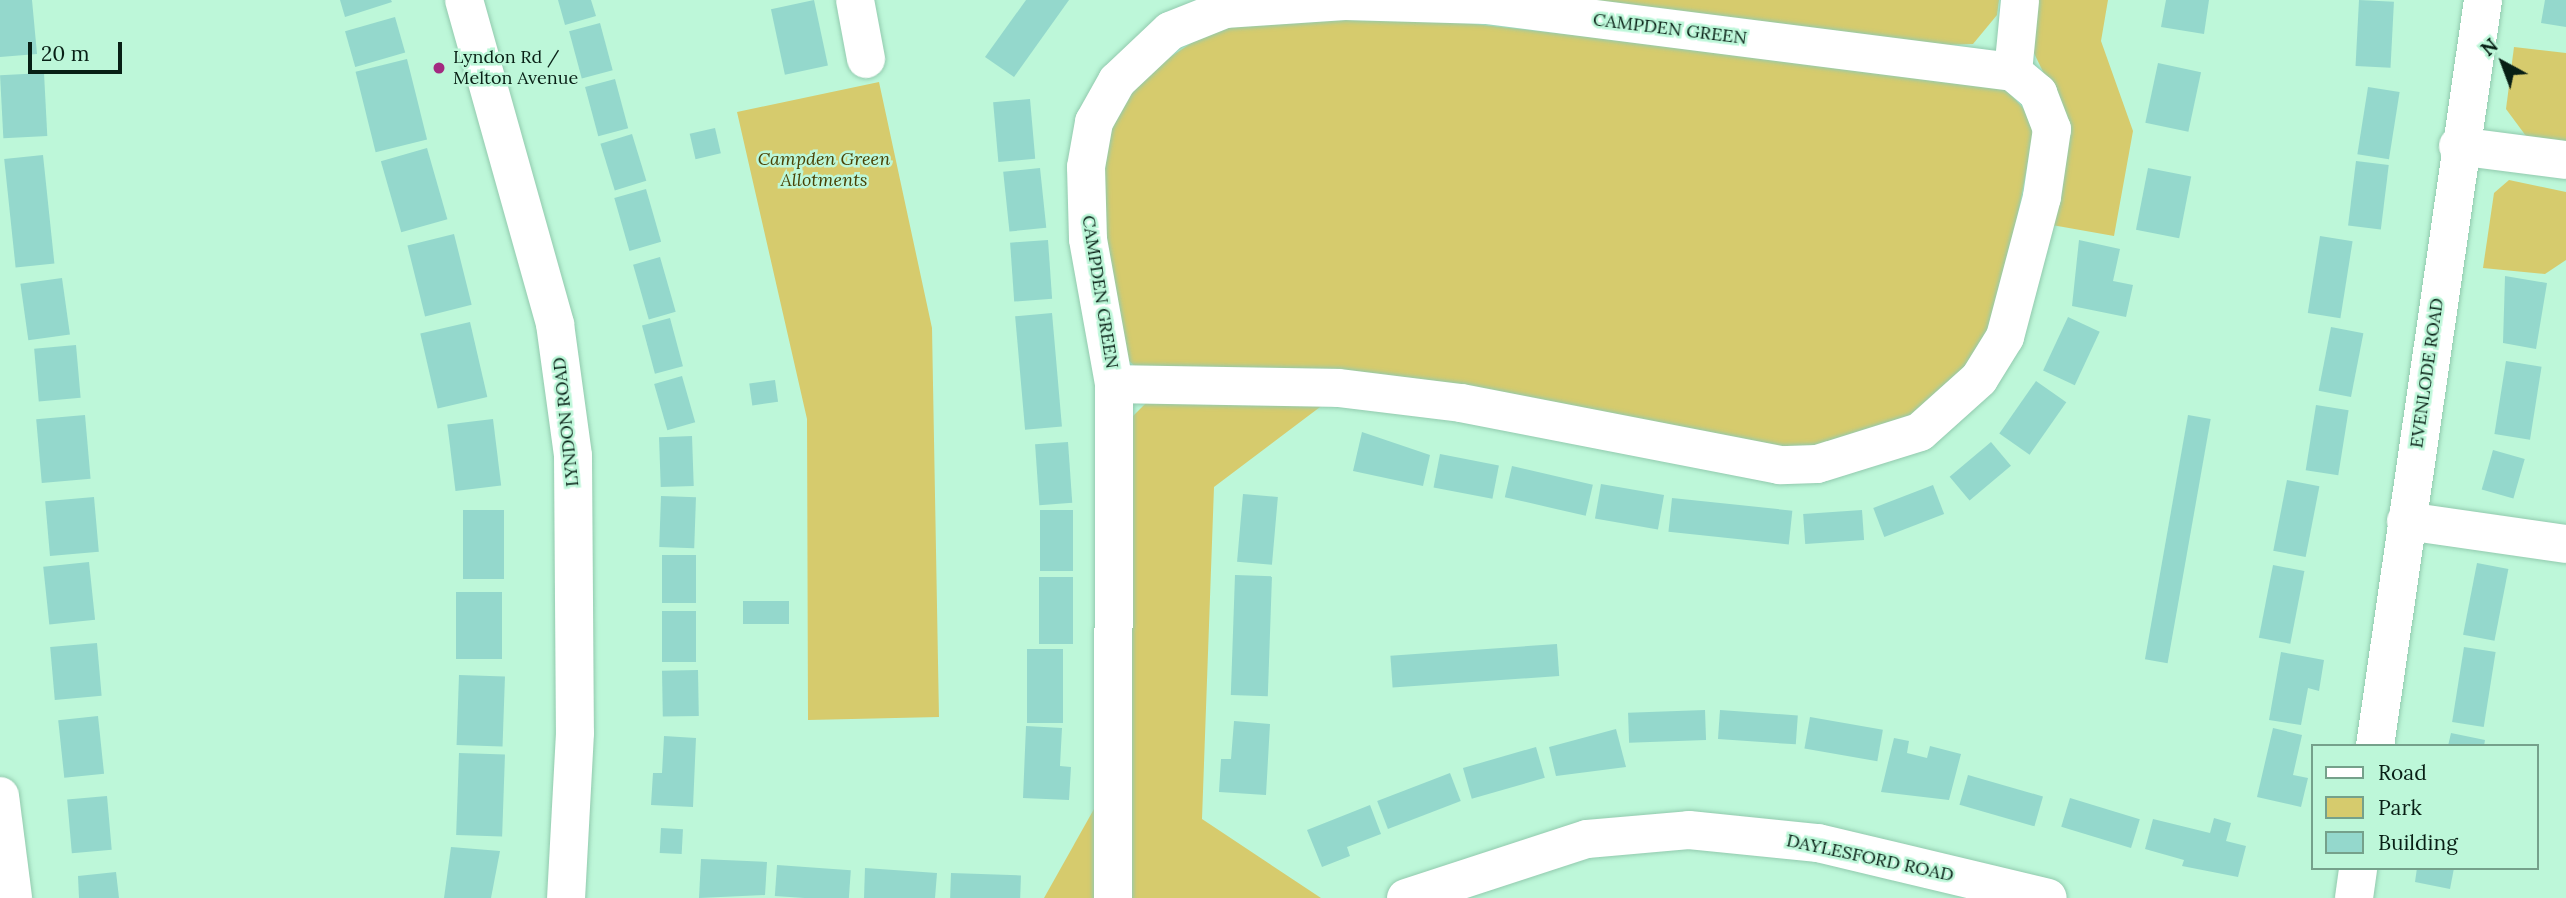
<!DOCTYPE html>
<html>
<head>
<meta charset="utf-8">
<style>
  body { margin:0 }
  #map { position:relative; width:2566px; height:898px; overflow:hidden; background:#bdf7d9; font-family:Lora,serif }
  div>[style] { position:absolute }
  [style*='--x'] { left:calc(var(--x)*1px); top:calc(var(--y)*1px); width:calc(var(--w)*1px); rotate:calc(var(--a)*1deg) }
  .green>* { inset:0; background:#d6cb6d }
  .building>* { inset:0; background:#94d8cc; transform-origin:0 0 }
  .roads { filter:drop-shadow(0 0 2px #92caae) drop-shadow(0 0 2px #92caae) }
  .minor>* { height:38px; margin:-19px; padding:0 19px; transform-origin:19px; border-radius:19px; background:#fff }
  .dots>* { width:19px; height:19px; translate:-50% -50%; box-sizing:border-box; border:4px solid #bdf7d9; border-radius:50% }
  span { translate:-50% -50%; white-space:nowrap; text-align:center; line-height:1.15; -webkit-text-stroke:5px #bdf7d9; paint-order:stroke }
  .street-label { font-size:18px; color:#081f15 }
  .poi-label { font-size:18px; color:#081f15 }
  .left { translate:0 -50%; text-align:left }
  .park-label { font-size:18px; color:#494104; font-style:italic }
  .legend { position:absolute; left:2311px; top:744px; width:228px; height:126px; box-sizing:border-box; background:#bdf7d9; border:2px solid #75a18b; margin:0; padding:9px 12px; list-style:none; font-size:21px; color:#081f15 }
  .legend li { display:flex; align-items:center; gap:14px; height:35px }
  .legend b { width:35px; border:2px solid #75a18b }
  .north { position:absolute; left:2468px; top:28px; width:70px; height:70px; -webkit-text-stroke:5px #bdf7d9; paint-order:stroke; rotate:319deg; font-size:19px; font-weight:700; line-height:28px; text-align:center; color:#081f15 }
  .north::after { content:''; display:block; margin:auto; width:24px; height:32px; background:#081f15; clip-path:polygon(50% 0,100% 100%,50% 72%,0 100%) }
  .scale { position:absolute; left:28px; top:42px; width:94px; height:32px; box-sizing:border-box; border:4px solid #081f15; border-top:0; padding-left:9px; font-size:21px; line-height:24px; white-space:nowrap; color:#081f15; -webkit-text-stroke:5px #bdf7d9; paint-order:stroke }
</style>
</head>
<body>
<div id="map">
  <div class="green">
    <i style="clip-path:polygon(1551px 0,1999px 0,1997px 15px,1973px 44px,1946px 45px)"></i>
    <i style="clip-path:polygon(2034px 0,2108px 0,2101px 41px,2133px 131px,2114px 236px,2052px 225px,2047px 80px,2030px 45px)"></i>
    <i style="clip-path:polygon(1347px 10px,1999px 82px,2024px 109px,2034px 131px,1997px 323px,1960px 384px,1895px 436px,1825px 452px,1145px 375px,1129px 361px,1097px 236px,1111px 121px,1145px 74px,1221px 23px)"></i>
    <i style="clip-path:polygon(2514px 47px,2566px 53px,2566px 141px,2526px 136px,2506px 109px)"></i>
    <i style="clip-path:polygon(879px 82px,932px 328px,939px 717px,808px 720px,807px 419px,737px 112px)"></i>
    <i style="clip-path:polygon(2509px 180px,2566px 192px,2566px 260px,2545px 274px,2483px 268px,2494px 193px)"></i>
    <i style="clip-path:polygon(1328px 401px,1214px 487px,1202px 819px,1321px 898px,1131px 898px,1133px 416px,1146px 403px)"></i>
    <i style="clip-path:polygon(1103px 793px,1102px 898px,1044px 898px)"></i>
  </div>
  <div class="building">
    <i style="clip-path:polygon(0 0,32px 0,37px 54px,0 57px)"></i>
    <i style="clip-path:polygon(340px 0,391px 0,392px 2px,345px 17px)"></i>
    <i style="clip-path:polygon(558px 0,591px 0,596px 16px,565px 25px)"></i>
    <i style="left:814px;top:0;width:67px;height:44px;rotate:78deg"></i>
    <i style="clip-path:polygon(1026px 0,1069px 0,1014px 77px,985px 57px)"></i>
    <i style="clip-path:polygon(2166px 0,2209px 0,2204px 34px,2161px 27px)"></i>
    <i style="left:2359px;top:0;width:35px;height:66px;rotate:3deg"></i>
    <i style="clip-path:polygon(2545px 0,2566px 0,2566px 27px,2541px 23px)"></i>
    <i style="left:395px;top:17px;width:37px;height:52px;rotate:74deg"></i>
    <i style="left:600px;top:23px;width:49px;height:32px;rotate:75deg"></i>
    <i style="left:407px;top:59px;width:83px;height:53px;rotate:76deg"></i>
    <i style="left:2158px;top:63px;width:44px;height:61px;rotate:12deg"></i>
    <i style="left:44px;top:73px;width:63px;height:44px;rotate:87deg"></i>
    <i style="left:615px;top:79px;width:51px;height:31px;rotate:75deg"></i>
    <i style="left:2368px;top:87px;width:32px;height:68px;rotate:9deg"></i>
    <i style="left:1030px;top:99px;width:60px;height:37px;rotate:85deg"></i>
    <i style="left:715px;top:128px;width:26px;height:26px;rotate:77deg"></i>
    <i style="left:632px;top:134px;width:49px;height:33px;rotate:73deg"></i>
    <i style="left:427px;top:148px;width:74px;height:48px;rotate:74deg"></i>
    <i style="left:43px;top:155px;width:109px;height:39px;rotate:84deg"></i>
    <i style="left:2356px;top:161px;width:33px;height:65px;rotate:7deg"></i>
    <i style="left:1040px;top:168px;width:60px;height:37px;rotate:84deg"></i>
    <i style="left:2148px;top:168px;width:44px;height:63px;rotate:11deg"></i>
    <i style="left:646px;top:189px;width:55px;height:33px;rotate:74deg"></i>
    <i style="left:454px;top:234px;width:73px;height:48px;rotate:76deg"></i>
    <i style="left:2320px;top:236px;width:33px;height:78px;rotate:9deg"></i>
    <i style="left:1048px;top:240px;width:59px;height:38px;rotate:86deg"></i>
    <i style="clip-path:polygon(2079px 240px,2120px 249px,2113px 281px,2133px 285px,2126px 317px,2072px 306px)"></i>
    <i style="left:660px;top:257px;width:57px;height:28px;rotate:74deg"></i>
    <i style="clip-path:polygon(2505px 276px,2547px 283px,2536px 349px,2503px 343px)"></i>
    <i style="left:62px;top:278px;width:57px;height:42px;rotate:82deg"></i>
    <i style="left:1052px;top:313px;width:114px;height:37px;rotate:85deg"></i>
    <i style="left:2068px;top:317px;width:35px;height:59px;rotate:25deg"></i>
    <i style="left:670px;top:318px;width:50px;height:29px;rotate:75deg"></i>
    <i style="left:470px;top:322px;width:77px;height:51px;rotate:77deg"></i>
    <i style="left:2331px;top:327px;width:33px;height:65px;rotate:11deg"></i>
    <i style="left:76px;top:345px;width:53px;height:42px;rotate:85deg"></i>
    <i style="left:2506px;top:361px;width:36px;height:74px;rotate:9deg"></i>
    <i style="left:682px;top:376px;width:48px;height:29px;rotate:74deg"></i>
    <i style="left:775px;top:380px;width:22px;height:26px;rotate:82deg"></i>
    <i style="left:2036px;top:381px;width:37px;height:64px;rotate:35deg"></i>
    <i style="left:2316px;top:405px;width:33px;height:66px;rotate:9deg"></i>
    <i style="left:85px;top:415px;width:64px;height:49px;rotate:85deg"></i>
    <i style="left:2188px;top:415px;width:23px;height:248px;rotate:10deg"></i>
    <i style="left:493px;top:419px;width:67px;height:46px;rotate:83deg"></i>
    <i style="clip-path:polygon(1362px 432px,1430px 455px,1423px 486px,1353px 471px)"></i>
    <i style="left:692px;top:436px;width:50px;height:33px;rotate:88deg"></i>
    <i style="left:1068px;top:442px;width:61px;height:33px;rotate:86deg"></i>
    <i style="left:1991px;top:442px;width:31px;height:54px;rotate:50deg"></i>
    <i style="left:2493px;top:450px;width:33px;height:41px;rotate:16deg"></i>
    <i style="left:1440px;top:454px;width:60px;height:34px;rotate:11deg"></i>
    <i style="left:1512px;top:466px;width:83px;height:32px;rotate:13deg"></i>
    <i style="left:2287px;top:480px;width:33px;height:72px;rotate:11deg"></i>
    <i style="left:1601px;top:484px;width:64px;height:35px;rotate:10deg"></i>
    <i style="left:1933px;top:485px;width:31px;height:64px;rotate:69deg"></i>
    <i style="left:1243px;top:494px;width:35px;height:68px;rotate:5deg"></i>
    <i style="left:661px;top:496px;width:35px;height:51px;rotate:2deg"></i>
    <i style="left:94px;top:497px;width:55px;height:49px;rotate:85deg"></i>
    <i style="left:1672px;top:498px;width:121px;height:34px;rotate:6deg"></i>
    <i style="left:463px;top:510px;width:41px;height:69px"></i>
    <i style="left:1073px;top:510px;width:61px;height:33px;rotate:90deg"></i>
    <i style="left:1862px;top:510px;width:30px;height:59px;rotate:86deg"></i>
    <i style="left:662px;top:555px;width:34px;height:48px"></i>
    <i style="left:89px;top:562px;width:58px;height:46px;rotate:84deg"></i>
    <i style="left:2477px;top:563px;width:32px;height:73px;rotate:11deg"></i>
    <i style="left:2273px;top:565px;width:32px;height:74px;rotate:11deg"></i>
    <i style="left:1235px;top:575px;width:37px;height:120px;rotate:2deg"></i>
    <i style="left:1039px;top:577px;width:34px;height:67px"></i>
    <i style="left:456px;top:592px;width:46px;height:67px"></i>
    <i style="left:743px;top:601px;width:46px;height:23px"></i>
    <i style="left:696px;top:611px;width:51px;height:34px;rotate:90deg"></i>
    <i style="left:97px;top:643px;width:53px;height:47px;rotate:85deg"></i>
    <i style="left:1557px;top:644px;width:32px;height:167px;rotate:86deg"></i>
    <i style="left:2464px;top:647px;width:32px;height:76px;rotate:9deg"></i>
    <i style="left:1027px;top:649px;width:36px;height:74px"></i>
    <i style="clip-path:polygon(2281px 652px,2324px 660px,2319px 691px,2308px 688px,2301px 725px,2269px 720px)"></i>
    <i style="left:698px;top:670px;width:46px;height:36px;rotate:89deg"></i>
    <i style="left:459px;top:675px;width:46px;height:70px;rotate:2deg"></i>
    <i style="left:1705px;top:710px;width:30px;height:77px;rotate:88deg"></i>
    <i style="left:1720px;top:710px;width:78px;height:29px;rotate:4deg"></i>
    <i style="left:98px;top:716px;width:58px;height:40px;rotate:84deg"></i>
    <i style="left:1810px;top:717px;width:74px;height:32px;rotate:10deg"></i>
    <i style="clip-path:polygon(1234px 721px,1270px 724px,1266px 795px,1219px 792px,1221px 759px,1231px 759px)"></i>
    <i style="clip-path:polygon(1026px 726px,1062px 728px,1060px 766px,1071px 767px,1069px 800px,1023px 798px)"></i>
    <i style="clip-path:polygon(2273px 728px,2302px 735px,2293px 775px,2308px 778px,2301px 807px,2257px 797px)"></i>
    <i style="clip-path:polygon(1616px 729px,1626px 767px,1556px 776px,1549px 747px)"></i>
    <i style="clip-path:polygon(2451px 733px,2485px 740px,2484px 746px,2448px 746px)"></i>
    <i style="clip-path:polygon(664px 736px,696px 738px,693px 807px,651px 805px,653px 773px,662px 773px)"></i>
    <i style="clip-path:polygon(1894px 738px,1909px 741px,1907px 753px,1927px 758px,1930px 746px,1961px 754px,1949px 800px,1881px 792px)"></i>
    <i style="left:1536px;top:747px;width:32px;height:76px;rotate:74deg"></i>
    <i style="left:459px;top:753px;width:46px;height:82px;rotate:2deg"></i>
    <i style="left:1450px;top:773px;width:30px;height:78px;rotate:69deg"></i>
    <i style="left:1968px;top:775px;width:78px;height:31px;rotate:16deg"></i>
    <i style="left:107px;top:796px;width:54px;height:40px;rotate:85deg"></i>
    <i style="left:2070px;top:798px;width:73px;height:30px;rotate:17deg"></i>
    <i style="clip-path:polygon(1370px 805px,1381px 834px,1347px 847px,1350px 856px,1322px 867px,1307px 830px)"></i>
    <i style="clip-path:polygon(2214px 818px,2231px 823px,2226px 841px,2246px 846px,2238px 877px,2182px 866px,2184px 860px,2145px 849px,2153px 819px,2210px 833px)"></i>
    <i style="left:661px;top:828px;width:22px;height:25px;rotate:3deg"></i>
    <i style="clip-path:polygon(451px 847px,500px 851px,491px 898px,444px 898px)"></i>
    <i style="clip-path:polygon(701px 859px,767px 862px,765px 895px,699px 898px)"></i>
    <i style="left:777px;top:865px;width:74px;height:31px;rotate:4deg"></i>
    <i style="clip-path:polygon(865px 868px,937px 873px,935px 898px,864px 898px)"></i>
    <i style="clip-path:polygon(2417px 868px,2454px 868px,2450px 889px,2415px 882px)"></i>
    <i style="clip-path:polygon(116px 872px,119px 898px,79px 898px,78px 876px)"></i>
    <i style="left:951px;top:873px;width:70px;height:25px;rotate:2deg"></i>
  </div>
  <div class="roads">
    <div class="minor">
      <i style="--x:464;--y:0;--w:337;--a:74.3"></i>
      <i style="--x:555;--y:324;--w:133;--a:82.2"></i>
      <i style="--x:573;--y:456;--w:277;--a:89.6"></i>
      <i style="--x:575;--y:733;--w:165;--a:93.1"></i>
      <i style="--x:855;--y:0;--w:60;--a:79.4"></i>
      <i style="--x:1345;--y:1;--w:141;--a:1.6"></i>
      <i style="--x:1486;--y:5;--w:531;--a:7.25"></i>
      <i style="--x:2013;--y:72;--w:33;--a:40"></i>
      <i style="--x:2038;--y:93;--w:39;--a:69"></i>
      <i style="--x:2052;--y:129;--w:69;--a:98.4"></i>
      <i style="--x:2042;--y:197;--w:145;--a:104.8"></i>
      <i style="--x:2005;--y:337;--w:49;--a:121.8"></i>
      <i style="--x:1979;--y:379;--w:79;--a:138.1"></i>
      <i style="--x:1920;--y:432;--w:108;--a:162.7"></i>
      <i style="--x:1817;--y:464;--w:37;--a:178"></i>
      <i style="--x:1780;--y:465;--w:325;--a:-169"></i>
      <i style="--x:1461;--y:403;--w:124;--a:-173"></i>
      <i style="--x:1338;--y:388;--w:224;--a:-179"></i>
      <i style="--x:1114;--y:384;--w:147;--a:-100.2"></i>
      <i style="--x:1088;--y:239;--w:72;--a:-91.6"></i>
      <i style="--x:1086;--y:167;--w:46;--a:-79.9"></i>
      <i style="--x:1094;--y:122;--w:47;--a:-60.7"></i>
      <i style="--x:1117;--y:81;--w:73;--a:-43.3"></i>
      <i style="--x:1170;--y:31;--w:59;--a:-21.8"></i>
      <i style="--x:1225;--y:9;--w:120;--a:-3.8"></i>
      <i style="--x:2013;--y:72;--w:72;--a:-84.4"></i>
      <i style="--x:2458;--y:146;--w:109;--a:7.4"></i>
      <i style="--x:2406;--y:521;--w:162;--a:8.2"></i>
      <i style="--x:2375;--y:746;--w:754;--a:-81.76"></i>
      <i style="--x:0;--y:796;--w:103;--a:82.7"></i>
      <i style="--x:1113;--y:898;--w:514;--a:-89.89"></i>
      <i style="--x:1406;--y:898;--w:190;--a:-18.1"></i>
      <i style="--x:1587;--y:839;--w:102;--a:-5"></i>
      <i style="--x:1689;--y:830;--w:130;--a:5.8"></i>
      <i style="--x:1818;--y:843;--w:236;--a:13.4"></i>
      <i style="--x:2354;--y:898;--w:30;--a:-82"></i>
    </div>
  </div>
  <div class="dots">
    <i style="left:439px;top:68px;background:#a32a80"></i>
  </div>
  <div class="street-label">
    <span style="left:1670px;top:29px;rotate:7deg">CAMPDEN GREEN</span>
    <span style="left:1100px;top:292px;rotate:81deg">CAMPDEN GREEN</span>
    <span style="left:2427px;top:373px;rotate:-82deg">EVENLODE ROAD</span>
    <span style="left:566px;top:422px;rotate:-96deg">LYNDON ROAD</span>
    <span style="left:1870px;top:858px;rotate:12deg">DAYLESFORD ROAD</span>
  </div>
  <div class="poi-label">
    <span class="left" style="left:453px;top:68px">Lyndon Rd /<br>Melton Avenue</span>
  </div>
  <div class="park-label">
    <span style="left:824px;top:170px">Campden Green<br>Allotments</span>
  </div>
  <ul class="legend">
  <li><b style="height:9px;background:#fff"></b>Road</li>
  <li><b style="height:19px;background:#d6cb6d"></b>Park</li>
  <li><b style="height:19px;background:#94d8cc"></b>Building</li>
  </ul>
  <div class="north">N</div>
  <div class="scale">20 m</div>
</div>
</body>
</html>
